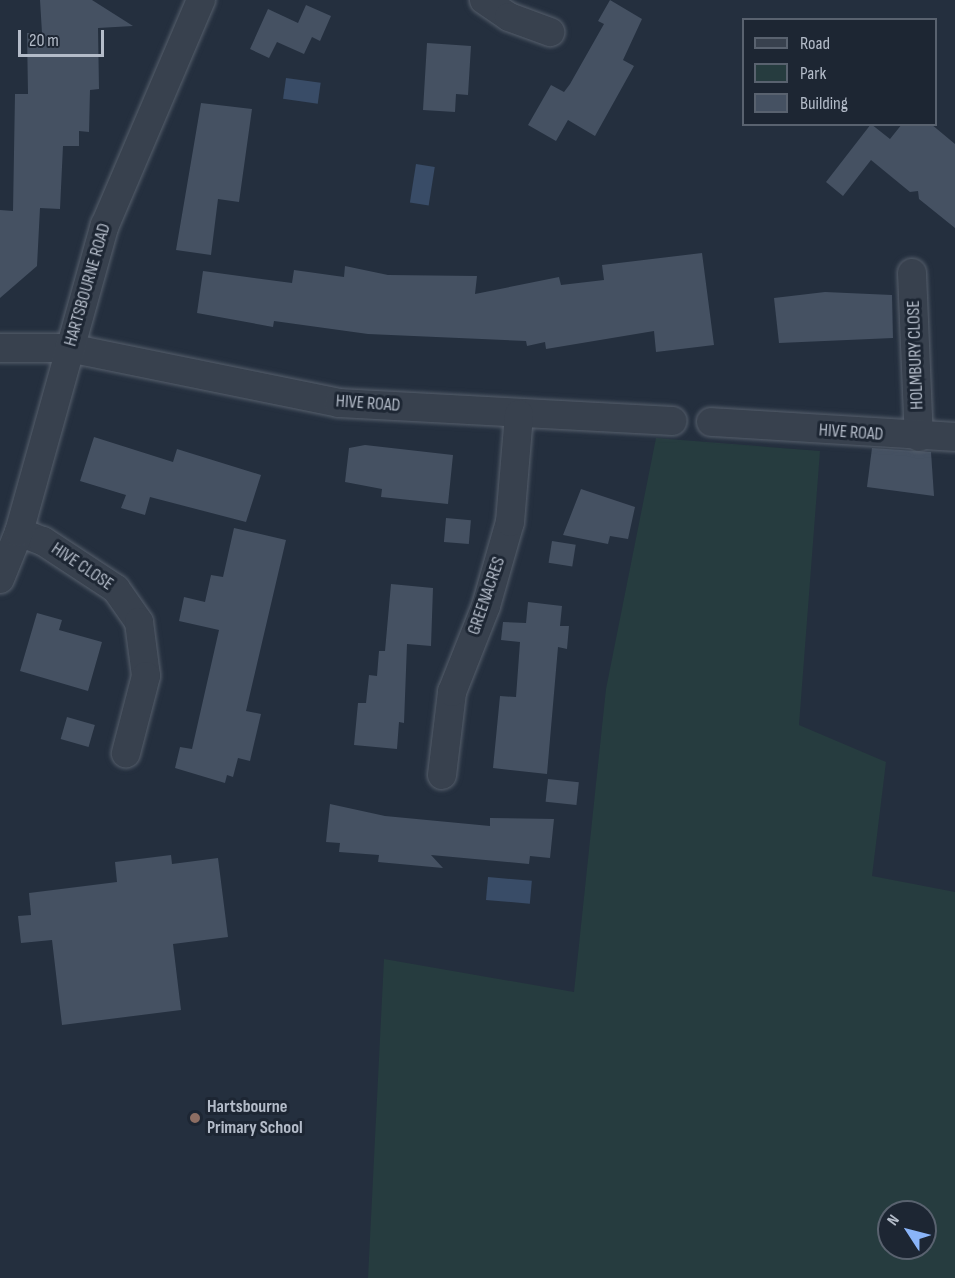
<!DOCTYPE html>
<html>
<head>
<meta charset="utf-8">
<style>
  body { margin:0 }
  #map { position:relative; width:955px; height:1278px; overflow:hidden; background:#242f3e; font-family:"Sofia Sans Condensed",sans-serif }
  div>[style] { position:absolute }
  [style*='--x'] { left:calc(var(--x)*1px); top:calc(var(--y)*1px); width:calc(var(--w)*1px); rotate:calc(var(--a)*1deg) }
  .green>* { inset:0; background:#263c3f }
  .water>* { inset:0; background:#394c67; transform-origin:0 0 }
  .building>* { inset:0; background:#455162; transform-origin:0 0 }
  .roads { filter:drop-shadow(0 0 2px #565f6c) drop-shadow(0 0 2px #565f6c) }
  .minor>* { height:28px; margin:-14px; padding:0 14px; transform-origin:14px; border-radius:14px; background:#38414e }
  .dots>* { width:16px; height:16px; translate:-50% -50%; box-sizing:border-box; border:3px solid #1d2633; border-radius:50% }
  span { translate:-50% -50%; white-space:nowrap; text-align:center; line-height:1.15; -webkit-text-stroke:6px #1d2633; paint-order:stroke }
  .street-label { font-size:18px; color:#b4bcc9 }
  .poi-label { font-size:18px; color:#b4bcc9; font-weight:700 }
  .left { translate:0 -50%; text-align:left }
  .legend { position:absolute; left:742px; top:18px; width:195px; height:108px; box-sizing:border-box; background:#1d2633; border:2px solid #59626f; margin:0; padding:8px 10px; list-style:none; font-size:18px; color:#b4bcc9 }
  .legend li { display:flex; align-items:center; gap:12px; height:30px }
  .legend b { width:30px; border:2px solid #59626f }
  .north { position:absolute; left:877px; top:1200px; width:60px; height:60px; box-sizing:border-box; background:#1d2633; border:2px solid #59626f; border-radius:50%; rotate:306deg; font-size:16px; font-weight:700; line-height:24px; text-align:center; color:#b4bcc9 }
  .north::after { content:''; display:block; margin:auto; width:21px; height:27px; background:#8ab4f8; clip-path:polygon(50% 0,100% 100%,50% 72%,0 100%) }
  .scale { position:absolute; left:18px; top:30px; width:86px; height:27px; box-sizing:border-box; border:3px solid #b4bcc9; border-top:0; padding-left:8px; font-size:18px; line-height:21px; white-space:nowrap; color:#b4bcc9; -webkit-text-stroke:4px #1d2633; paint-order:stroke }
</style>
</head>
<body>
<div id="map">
  <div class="green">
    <i style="clip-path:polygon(evenodd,656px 438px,820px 451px,799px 725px,886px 762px,872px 876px,955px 892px,955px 1278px,368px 1278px,384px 959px,574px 992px,606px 689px,656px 438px,889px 1212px,925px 1212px,925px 1248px,889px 1248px,889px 1212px)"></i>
  </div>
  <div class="water">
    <i style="left:286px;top:78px;width:35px;height:21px;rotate:8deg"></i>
    <i style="left:416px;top:164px;width:19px;height:39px;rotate:9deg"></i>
    <i style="left:488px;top:877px;width:44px;height:23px;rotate:5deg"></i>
  </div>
  <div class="building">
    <i style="clip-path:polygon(40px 0,92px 0,133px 26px,98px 28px,99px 89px,90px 90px,89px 132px,79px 131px,79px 146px,63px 146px,60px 209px,40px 208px,37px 266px,0 298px,0 210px,13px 211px,15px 94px,28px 94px,27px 33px,42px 33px)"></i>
    <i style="clip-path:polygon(610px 0,642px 19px,623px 60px,634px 66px,595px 136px,568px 120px,556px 141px,528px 125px,551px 85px,564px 92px,570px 84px,604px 24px,598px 21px)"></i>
    <i style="clip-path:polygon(306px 5px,331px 16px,320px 41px,312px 37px,304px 54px,277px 42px,269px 58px,250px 49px,268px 9px,298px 23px)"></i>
    <i style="clip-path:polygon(427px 43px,471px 46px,468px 95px,456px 94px,455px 112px,423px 110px)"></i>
    <i style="clip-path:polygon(201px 103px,252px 109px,239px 202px,218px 199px,211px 255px,176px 250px)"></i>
    <i style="clip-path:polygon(871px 124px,890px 139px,902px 124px,931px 124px,955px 144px,955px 228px,919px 199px,918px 191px,910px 192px,871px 160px,843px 196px,826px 182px)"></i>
    <i style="clip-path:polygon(702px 253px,714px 345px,656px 352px,654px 331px,546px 349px,545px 342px,527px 346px,526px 341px,368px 334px,274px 321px,273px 327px,197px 313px,203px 271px,292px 283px,294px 270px,344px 277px,345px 266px,388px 275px,477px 276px,475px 294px,559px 277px,561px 285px,604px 280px,602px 265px)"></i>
    <i style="clip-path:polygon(825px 292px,892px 295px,893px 338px,779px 343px,774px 298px)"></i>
    <i style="clip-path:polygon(94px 437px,173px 462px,177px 449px,261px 475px,246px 522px,150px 497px,145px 515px,121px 508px,126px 495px,80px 481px)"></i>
    <i style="clip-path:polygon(365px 445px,453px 455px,448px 504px,381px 497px,382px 489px,345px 482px,349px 448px)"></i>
    <i style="clip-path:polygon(872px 448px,931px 452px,934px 496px,867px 487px)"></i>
    <i style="clip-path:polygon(581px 489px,635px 507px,628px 539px,610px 536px,608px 544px,563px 535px)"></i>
    <i style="left:446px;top:518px;width:25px;height:24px;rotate:5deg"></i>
    <i style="clip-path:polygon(234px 528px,286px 540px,246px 711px,261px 714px,250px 761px,238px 758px,233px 777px,227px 775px,225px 783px,175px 768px,180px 747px,192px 749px,219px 630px,179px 621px,184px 597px,205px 602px,211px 575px,223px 577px)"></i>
    <i style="left:552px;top:541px;width:24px;height:22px;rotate:9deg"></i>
    <i style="clip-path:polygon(391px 584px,433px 588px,431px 646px,407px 644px,404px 723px,399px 722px,397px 749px,354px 745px,358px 703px,366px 703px,369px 675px,377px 676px,379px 651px,385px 651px)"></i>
    <i style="clip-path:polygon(528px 602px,562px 606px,560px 626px,569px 626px,567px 649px,558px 647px,547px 774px,493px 768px,500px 696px,516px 697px,520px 642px,501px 640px,503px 622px,526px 623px)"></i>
    <i style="clip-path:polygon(37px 613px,62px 620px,59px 630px,102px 642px,88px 691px,20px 671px)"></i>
    <i style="left:67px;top:717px;width:29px;height:23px;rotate:16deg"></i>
    <i style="left:548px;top:779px;width:31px;height:23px;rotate:6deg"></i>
    <i style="clip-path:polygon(330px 804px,385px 816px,490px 826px,490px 818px,554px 819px,550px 858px,530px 856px,529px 864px,431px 855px,443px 868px,378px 862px,379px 855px,339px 852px,340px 843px,326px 842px)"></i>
    <i style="clip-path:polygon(171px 855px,172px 864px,218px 858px,228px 937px,173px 944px,181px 1010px,62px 1025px,52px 940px,21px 943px,18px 916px,31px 915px,29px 893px,117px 882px,115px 862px)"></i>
  </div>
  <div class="roads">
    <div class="minor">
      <i style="--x:484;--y:0;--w:30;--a:34"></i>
      <i style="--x:509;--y:17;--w:44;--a:20.1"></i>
      <i style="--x:912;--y:273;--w:164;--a:87.6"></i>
      <i style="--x:0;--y:348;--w:69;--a:0"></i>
      <i style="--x:69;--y:348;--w:276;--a:11.5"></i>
      <i style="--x:339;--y:403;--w:334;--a:3.1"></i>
      <i style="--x:711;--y:422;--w:244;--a:3.5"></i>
      <i style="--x:19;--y:532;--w:26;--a:21"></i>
      <i style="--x:43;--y:541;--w:87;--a:33.3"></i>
      <i style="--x:116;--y:589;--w:40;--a:55.1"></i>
      <i style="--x:139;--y:622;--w:54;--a:82.6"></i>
      <i style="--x:146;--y:676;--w:80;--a:104.6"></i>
      <i style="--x:0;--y:579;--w:51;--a:-68"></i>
      <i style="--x:19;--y:532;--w:319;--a:-74.4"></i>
      <i style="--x:105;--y:225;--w:245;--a:-66.9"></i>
      <i style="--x:442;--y:775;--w:84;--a:-83.1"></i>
      <i style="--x:452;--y:692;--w:92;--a:-68.4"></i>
      <i style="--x:486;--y:606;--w:87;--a:-74.1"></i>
      <i style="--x:510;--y:522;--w:108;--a:-85.2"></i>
    </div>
  </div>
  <div class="dots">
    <i style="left:195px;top:1118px;background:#8d6e63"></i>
  </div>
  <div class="street-label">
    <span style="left:88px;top:285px;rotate:-74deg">HARTSBOURNE ROAD</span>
    <span style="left:916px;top:355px;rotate:-92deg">HOLMBURY CLOSE</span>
    <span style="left:368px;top:404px;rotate:4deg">HIVE ROAD</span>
    <span style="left:851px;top:433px;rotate:4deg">HIVE ROAD</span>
    <span style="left:82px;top:567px;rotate:34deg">HIVE CLOSE</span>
    <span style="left:487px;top:596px;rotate:-71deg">GREENACRES</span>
  </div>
  <div class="poi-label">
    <span class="left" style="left:207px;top:1118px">Hartsbourne<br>Primary School</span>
  </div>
  <ul class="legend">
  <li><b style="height:8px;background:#38414e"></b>Road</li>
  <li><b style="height:16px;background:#263c3f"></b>Park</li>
  <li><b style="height:16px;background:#455162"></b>Building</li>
  </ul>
  <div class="north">N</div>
  <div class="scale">20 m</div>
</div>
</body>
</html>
